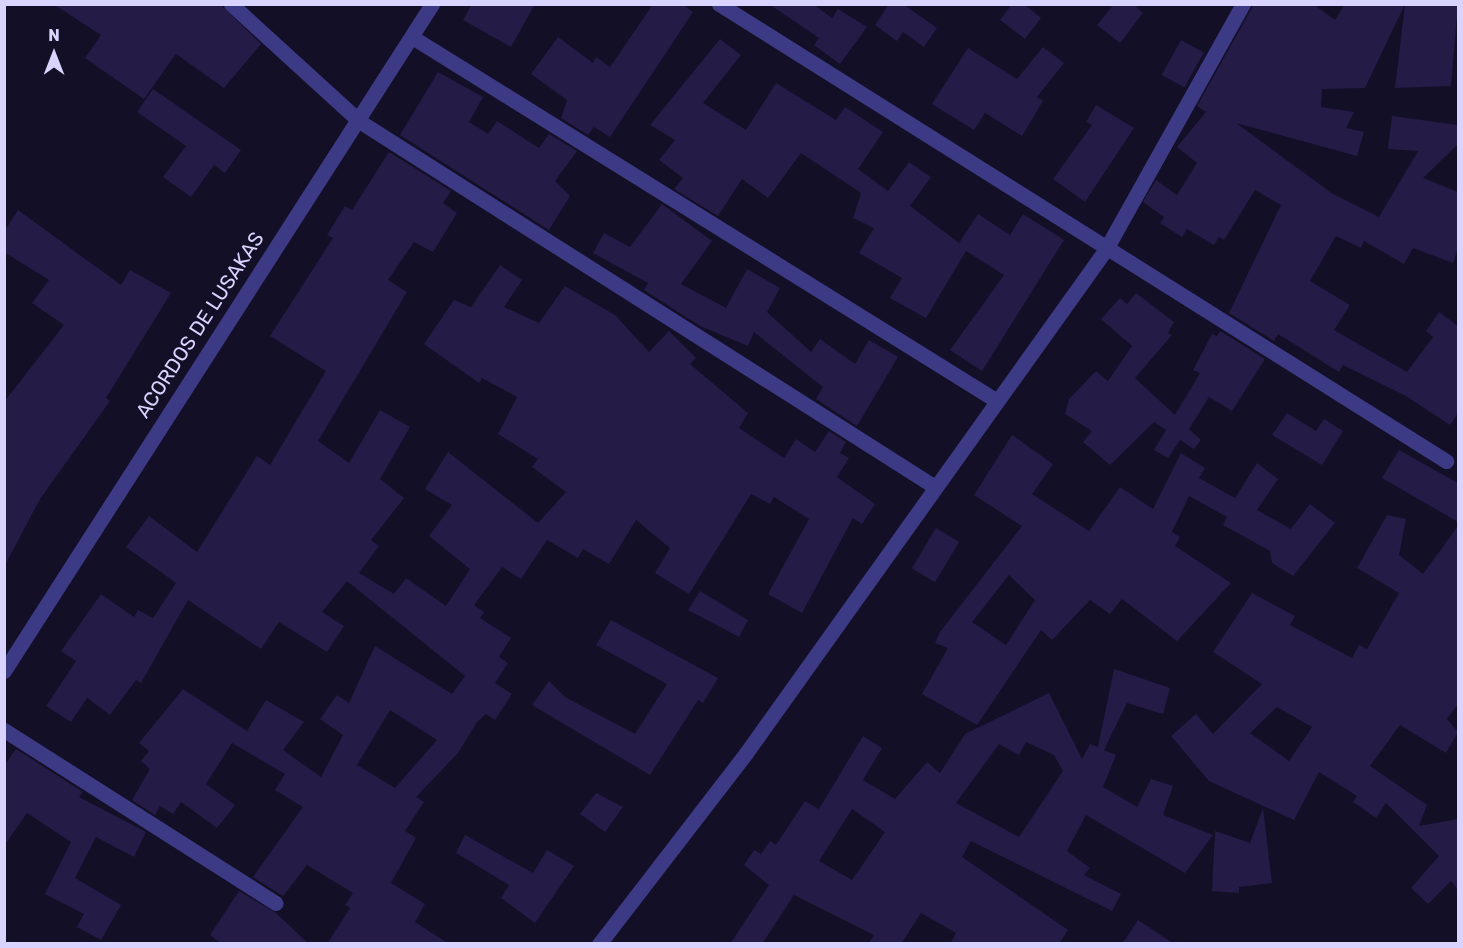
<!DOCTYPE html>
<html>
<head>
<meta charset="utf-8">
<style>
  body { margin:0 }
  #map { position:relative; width:1463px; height:948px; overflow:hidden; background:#130f26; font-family:Rubik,sans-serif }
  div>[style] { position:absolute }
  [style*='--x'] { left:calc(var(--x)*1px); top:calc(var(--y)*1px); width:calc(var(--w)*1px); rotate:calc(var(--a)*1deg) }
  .building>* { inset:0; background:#241b47; transform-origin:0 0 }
  .minor>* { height:15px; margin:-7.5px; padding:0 7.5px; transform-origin:7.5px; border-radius:7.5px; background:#3d3a85 }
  span { translate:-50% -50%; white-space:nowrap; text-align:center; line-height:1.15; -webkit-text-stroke:5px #130f26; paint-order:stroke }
  .street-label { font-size:20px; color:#d9d4ff }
  .frame { position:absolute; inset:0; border:6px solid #d9d4ff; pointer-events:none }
  .north { position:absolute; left:24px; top:24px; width:60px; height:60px; -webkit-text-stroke:4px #130f26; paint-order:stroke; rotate:0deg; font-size:16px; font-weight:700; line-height:24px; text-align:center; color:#d9d4ff }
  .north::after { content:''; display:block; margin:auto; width:21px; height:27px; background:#d9d4ff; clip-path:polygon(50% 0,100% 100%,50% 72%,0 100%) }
</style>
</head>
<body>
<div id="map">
  <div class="building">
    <i style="clip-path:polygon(53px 4px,220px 4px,261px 44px,224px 88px,176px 54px,144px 99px,85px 58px,101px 35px)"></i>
    <i style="clip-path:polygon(472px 4px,535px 4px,511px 47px,463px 20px)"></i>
    <i style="clip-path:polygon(653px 4px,682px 4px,693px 12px,610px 137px,594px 127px,588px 135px,561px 118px,567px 100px,531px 74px,558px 37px,593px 63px,596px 57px,610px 67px)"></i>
    <i style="clip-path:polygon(769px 4px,813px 4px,832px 18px,838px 9px,867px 27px,840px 64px,814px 45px,819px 38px)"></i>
    <i style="clip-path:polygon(889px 4px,903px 4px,937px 28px,924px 47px,903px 32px,897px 41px,875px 25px)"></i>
    <i style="clip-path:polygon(1012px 4px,1024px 4px,1041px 18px,1025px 39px,1000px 20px)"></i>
    <i style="clip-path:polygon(1114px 4px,1133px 4px,1143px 13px,1120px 43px,1097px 25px)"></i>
    <i style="clip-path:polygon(1254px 4px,1313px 4px,1335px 20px,1345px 4px,1405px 4px,1365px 88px,1322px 89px,1321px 107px,1354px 112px,1346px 128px,1364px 132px,1357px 156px,1236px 123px,1333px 194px,1379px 217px,1418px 151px,1388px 149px,1392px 116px,1458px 125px,1458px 144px,1423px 178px,1458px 192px,1458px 248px,1453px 263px,1413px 248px,1404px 264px,1364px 241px,1361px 248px,1336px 236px,1310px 281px,1350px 305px,1334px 330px,1407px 372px,1433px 337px,1426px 331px,1439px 312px,1458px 326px,1458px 413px,1450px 425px,1406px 396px,1343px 365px,1339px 372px,1278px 334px,1274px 341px,1229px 313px,1281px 205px,1255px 190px,1224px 240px,1219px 237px,1214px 245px,1187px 229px,1182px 237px,1160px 223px,1164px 217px,1143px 202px,1156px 180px,1177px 195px,1197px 163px,1177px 147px,1206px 112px,1197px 106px)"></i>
    <i style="clip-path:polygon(1405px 4px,1458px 4px,1451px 86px,1395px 88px)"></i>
    <i style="clip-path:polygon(720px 39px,741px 55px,703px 103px,746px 130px,776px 83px,836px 120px,845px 107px,883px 132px,858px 169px,888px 191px,909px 162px,931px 177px,910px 206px,959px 243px,978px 214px,1010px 235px,1023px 214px,1064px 240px,982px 371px,950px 350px,1004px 275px,966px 251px,926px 318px,890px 298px,902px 278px,859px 253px,874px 228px,853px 218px,861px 193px,801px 153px,768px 198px,742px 179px,718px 216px,674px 189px,683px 178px,659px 160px,675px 140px,650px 125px)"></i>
    <i style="left:1181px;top:40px;width:26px;height:40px;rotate:29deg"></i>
    <i style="clip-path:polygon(1043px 47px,1064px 63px,1037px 97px,1043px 101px,1022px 136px,985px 113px,974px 130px,932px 104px,968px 48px,1017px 79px)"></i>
    <i style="clip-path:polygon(438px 72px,483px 97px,469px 122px,488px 134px,497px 121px,539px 148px,549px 134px,577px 151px,555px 181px,570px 196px,549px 230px,400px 135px)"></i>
    <i style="clip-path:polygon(153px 89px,241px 150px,225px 173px,214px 165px,191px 197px,163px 177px,186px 146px,137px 112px)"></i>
    <i style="clip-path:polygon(1096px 105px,1134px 128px,1085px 202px,1053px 179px,1092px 125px,1086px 122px)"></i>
    <i style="clip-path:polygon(evenodd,389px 152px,451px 191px,443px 203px,457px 213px,433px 252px,414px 242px,388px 280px,407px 292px,318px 441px,349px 463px,380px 410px,410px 427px,380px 479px,404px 498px,371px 540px,379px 546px,359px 573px,394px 594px,406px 578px,446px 606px,470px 569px,429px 536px,452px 505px,425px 489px,448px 452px,538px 523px,566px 492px,532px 467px,538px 459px,498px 434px,517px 397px,482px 378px,479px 383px,424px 344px,454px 300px,471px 307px,500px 265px,522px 280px,504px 307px,539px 323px,565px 286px,615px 315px,649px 352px,669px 331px,696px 358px,690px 364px,748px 413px,739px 428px,784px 458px,796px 439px,815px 452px,829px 431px,846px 442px,840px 453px,849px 458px,837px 477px,875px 504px,862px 524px,853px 518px,802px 613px,768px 594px,809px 519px,774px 497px,770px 504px,751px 494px,689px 594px,655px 573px,670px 548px,636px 520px,609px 564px,583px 549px,578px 558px,547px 540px,521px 579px,502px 567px,474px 605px,484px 612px,480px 618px,511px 638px,499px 657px,508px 663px,495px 683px,512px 694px,495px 720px,486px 714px,477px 722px,458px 753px,416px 797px,424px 802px,405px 831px,416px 838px,391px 883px,425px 904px,415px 922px,449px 944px,327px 944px,350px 908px,345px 905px,353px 893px,307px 865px,283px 896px,253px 877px,303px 807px,275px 790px,285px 774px,232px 743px,206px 784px,235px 805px,217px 828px,181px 802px,173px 814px,160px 806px,155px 815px,132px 800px,150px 769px,141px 761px,149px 751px,139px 743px,183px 689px,247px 731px,266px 700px,304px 722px,283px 750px,321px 777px,343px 735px,320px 719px,337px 695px,349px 703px,375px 646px,452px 694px,465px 676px,347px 581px,322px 612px,344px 626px,327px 652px,279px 622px,261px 649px,188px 600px,141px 683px,136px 680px,110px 715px,87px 698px,71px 722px,46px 706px,76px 661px,61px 651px,101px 594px,134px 617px,138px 610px,153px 618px,176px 583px,126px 547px,149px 516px,197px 552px,257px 456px,270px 465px,326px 371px,270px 336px,333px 238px,327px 235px,345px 206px,352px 210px,389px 152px,390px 710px,437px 740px,395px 788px,357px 765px,390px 710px)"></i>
    <i style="clip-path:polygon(662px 204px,712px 241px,681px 284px,726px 308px,747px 269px,780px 288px,767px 312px,811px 352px,820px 339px,855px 364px,869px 340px,898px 357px,857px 426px,816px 399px,823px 387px,754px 332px,748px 346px,700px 326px,644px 290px,648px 283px,593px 253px,604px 233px,630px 247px)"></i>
    <i style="clip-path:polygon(18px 210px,121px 285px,130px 270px,171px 293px,106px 398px,110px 401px,40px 499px,4px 567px,4px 402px,64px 325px,32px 303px,49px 280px,4px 252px,4px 232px)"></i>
    <i style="clip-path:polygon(1136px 293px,1174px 322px,1168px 333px,1172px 335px,1135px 378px,1175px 415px,1200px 373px,1193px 370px,1212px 334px,1217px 336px,1220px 331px,1265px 359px,1232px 411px,1209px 397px,1189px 429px,1201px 440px,1194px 449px,1180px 440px,1168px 458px,1154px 450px,1166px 430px,1154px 422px,1110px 465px,1083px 442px,1092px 431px,1065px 414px,1069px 399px,1096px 371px,1108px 381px,1132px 346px,1101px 319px,1120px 298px,1127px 304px)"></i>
    <i style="clip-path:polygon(1287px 413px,1316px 431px,1324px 419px,1343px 431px,1322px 465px,1272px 435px)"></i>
    <i style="clip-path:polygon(evenodd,1012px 435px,1053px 464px,1032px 494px,1089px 531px,1120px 487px,1153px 509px,1181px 453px,1205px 468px,1199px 478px,1235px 498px,1257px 463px,1278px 479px,1257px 510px,1291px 529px,1310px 504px,1335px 523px,1293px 576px,1272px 563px,1270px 551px,1223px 525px,1227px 517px,1189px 496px,1172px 532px,1180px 537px,1175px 546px,1231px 583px,1177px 641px,1122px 599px,1110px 614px,1090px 600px,1052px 640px,1041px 630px,977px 725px,922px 694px,948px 648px,935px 643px,940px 632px,1022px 526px,974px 495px,1012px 435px,1009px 575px,1035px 600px,1006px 645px,972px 622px,1009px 575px)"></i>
    <i style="clip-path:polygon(1399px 450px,1458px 483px,1458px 522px,1382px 478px)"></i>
    <i style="clip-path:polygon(evenodd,1387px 515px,1406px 519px,1399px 555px,1423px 574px,1458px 526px,1458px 704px,1447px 719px,1458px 732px,1446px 753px,1400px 725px,1370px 766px,1427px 805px,1419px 826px,1458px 819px,1458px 890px,1451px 881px,1428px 904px,1411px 888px,1439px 856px,1386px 803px,1376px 818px,1353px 802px,1357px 796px,1319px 772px,1294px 820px,1209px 781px,1171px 736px,1196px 714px,1213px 734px,1262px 684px,1213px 652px,1252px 593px,1295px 616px,1290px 625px,1352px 658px,1359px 645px,1367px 649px,1399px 593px,1357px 568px,1387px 515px,1277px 707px,1312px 727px,1289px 761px,1250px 733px,1277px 707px)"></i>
    <i style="left:936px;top:528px;width:27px;height:47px;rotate:31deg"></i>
    <i style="clip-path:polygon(700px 591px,748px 620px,739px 637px,688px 610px)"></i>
    <i style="clip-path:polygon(611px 620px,718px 678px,703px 703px,698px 700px,650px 775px,532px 705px,549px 681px,565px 697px,635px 734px,667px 684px,596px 645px)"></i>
    <i style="clip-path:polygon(evenodd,1114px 669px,1170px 688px,1163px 714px,1127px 703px,1104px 750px,1116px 755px,1103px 787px,1137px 807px,1151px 779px,1173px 786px,1163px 815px,1213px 835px,1185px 873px,1086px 815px,1067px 851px,1090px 868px,1084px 875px,1121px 894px,1112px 911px,971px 841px,962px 857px,1068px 930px,1059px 944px,950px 944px,956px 933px,921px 913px,901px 944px,868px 944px,874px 935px,794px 895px,762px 944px,730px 944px,769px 885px,744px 865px,754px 850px,761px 854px,770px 841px,776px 845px,805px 801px,819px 809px,863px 736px,882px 748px,863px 780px,895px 799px,927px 762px,940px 773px,965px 734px,1049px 693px,1082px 759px,1090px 744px,1098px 747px,1114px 669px,1026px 742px,1054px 755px,1063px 771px,1019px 837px,956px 803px,999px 744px,1019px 755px,1026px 742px,1114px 669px,852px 809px,885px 832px,852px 880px,819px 861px,852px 809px)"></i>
    <i style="clip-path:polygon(16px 749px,83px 792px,79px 797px,146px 832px,134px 857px,96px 837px,75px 878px,121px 905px,101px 940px,77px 927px,84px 914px,45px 894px,71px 842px,27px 813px,4px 846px,4px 766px)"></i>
    <i style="clip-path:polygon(596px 793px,623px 807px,605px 832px,580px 814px)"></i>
    <i style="clip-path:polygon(1263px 808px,1272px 883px,1239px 887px,1239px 893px,1212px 891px,1215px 831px,1250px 843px)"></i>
    <i style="clip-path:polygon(465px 835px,533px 873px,547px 850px,574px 866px,535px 923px,501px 898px,509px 885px,456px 853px)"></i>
    <i style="clip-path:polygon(239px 891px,276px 913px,309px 944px,222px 944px,210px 935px)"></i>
    <i style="clip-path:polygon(1138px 920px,1174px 944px,1122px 944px)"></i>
  </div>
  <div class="minor">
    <i style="--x:231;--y:4;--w:173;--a:42.4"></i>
    <i style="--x:359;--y:121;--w:682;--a:32.43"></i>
    <i style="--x:719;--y:4;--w:859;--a:32.15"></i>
    <i style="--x:412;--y:37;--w:685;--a:31.88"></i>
    <i style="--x:4;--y:671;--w:793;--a:-57.31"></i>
    <i style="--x:4;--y:730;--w:322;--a:32.5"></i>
    <i style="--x:599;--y:944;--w:241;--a:-52.4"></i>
    <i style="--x:746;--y:753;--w:619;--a:-54.46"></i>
    <i style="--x:1106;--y:249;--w:281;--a:-60.8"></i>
  </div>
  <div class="street-label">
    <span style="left:200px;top:325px;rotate:-57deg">ACORDOS DE LUSAKAS</span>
  </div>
  <div class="frame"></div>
  <div class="north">N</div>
</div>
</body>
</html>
